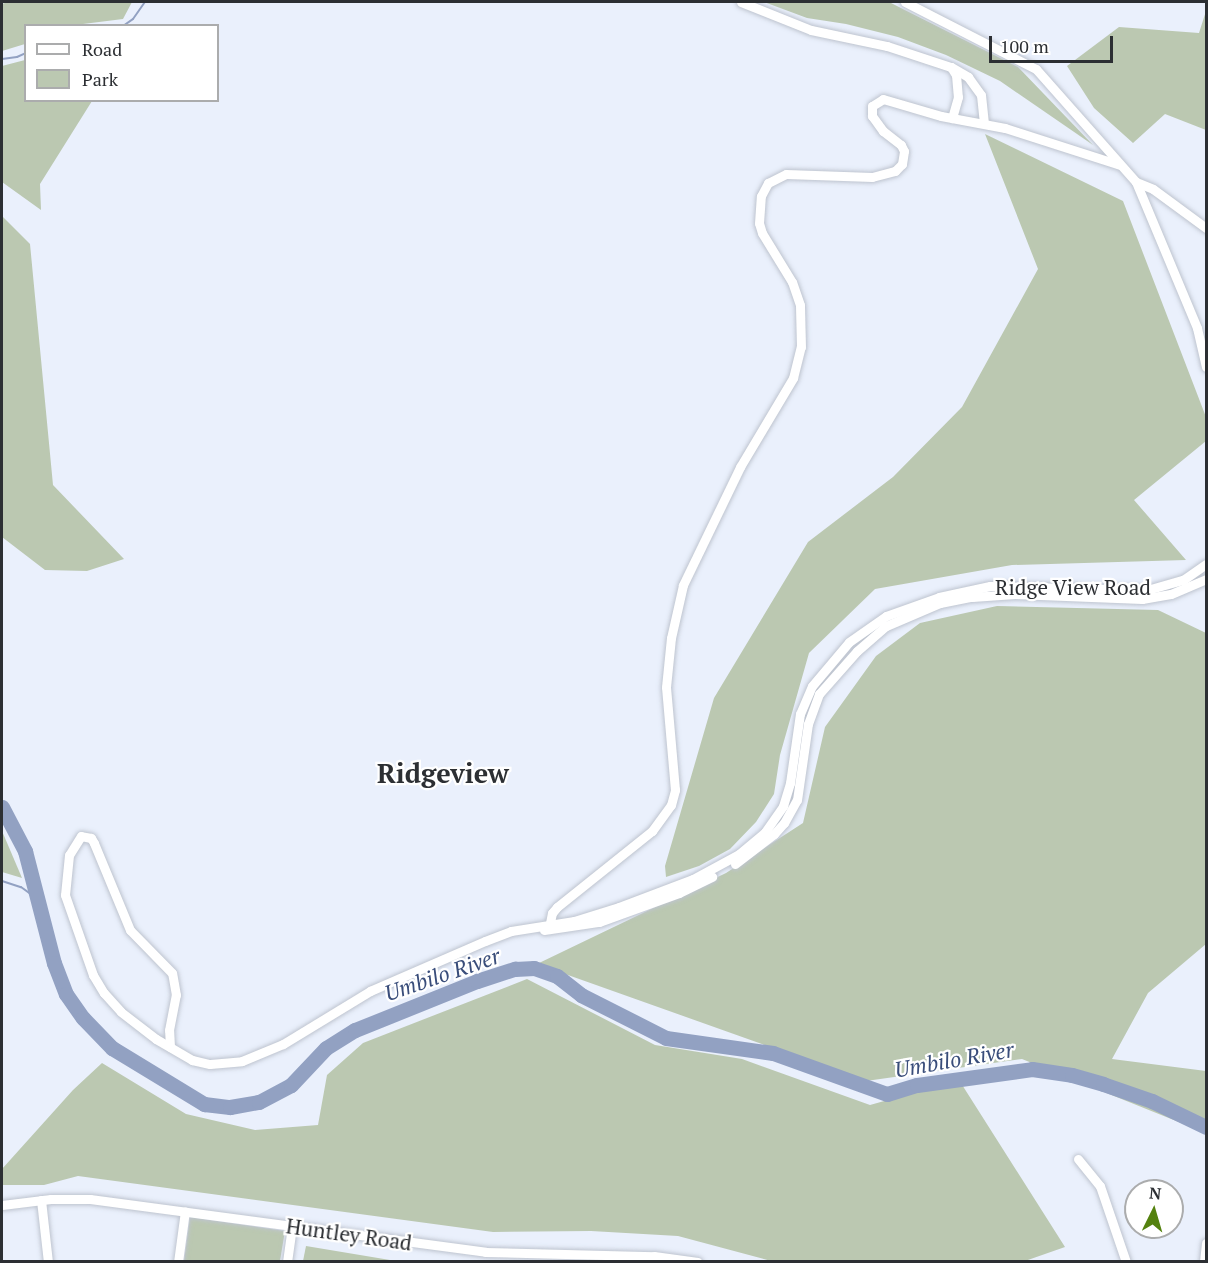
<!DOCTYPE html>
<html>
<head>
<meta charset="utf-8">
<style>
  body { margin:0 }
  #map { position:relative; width:1208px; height:1263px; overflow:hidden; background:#eaf0fc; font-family:"PT Serif",serif }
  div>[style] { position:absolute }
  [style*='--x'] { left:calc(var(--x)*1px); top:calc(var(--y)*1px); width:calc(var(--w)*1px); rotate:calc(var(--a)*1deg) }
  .green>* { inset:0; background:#bbc8b1 }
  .stream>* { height:2px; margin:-1px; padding:0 1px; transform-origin:1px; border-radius:1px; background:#92a1c2 }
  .river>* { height:15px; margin:-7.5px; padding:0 7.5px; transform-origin:7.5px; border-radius:7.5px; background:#92a1c2 }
  .roads { filter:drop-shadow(0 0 2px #bec4cf) drop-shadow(0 0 2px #bec4cf) }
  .street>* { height:9px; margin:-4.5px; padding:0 4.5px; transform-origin:4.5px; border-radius:4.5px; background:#fff }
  span { translate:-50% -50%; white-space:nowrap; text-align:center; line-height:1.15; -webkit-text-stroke:4.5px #fff; paint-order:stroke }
  .street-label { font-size:21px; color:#2c2f33 }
  .water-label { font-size:22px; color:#394d7a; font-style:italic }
  .district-label { font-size:27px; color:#2c2f33; font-weight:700 }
  .frame { position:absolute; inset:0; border:3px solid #2c2f33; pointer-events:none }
  .legend { position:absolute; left:24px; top:24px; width:195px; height:78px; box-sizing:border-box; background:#fff; border:2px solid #abacad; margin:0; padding:8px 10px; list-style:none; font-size:18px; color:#2c2f33 }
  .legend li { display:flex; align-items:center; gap:12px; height:30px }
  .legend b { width:30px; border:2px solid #abacad }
  .north { position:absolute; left:1124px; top:1179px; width:60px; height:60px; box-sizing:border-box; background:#fff; border:2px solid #abacad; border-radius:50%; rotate:5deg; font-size:16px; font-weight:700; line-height:24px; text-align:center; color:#2c2f33 }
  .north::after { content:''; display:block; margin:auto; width:21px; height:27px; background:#54820f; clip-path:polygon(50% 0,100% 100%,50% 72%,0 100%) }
  .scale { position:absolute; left:989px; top:36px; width:124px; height:27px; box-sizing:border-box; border:3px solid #2c2f33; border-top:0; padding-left:8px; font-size:18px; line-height:21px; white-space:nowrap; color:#2c2f33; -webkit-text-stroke:4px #fff; paint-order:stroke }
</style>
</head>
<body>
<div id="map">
  <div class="green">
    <i style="clip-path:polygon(8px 2px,132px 2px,123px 19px,75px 25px,26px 26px,25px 44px,2px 51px,2px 4px)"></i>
    <i style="clip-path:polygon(764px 2px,889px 2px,1018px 67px,1093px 145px,1000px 81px,946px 55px,898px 37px,846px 24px,807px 18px)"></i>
    <i style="clip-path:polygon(1206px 11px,1206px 130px,1165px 114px,1133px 143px,1094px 108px,1067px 66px,1119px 27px,1199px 33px)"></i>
    <i style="clip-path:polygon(25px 60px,26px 100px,92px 101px,40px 184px,41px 210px,2px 182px,2px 66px)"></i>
    <i style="clip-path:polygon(985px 134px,1123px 201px,1206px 417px,1206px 441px,1134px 500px,1186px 560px,1012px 565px,875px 589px,809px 653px,780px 755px,774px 794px,756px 822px,730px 849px,699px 866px,666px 877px,665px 866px,714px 698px,808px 542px,893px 477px,962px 407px,1038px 269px)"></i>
    <i style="clip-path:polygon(2px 216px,30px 244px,53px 485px,124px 559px,87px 571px,45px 570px,2px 537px)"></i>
    <i style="clip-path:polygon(997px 606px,1158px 610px,1206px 633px,1206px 944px,1148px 993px,1112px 1059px,1206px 1071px,1206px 1133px,1022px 1059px,866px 1081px,537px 964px,726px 873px,803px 823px,825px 727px,876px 656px,920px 623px)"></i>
    <i style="clip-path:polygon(2px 831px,22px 878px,2px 872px)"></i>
    <i style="clip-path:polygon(527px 979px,655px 1045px,742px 1059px,870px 1105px,959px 1080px,1065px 1247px,1025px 1261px,771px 1261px,678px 1236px,591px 1231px,493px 1232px,78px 1176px,44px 1185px,2px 1185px,2px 1169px,73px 1090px,102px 1063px,186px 1114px,255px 1130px,318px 1125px,327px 1075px,363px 1043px)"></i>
    <i style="clip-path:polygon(190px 1217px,285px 1231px,280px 1261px,184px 1261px)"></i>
    <i style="clip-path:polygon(306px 1246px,396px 1261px,303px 1261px)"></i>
  </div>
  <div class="stream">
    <i style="--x:123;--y:26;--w:12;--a:-35"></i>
    <i style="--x:133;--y:19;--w:21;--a:-55"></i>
    <i style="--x:2;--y:59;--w:15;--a:-8"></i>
    <i style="--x:17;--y:57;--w:10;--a:-24"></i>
    <i style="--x:2;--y:881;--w:20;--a:18"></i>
    <i style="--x:21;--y:887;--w:19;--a:36"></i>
  </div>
  <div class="river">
    <i style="--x:2;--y:807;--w:50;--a:62.4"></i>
    <i style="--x:25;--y:851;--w:116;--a:75.5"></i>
    <i style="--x:54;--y:963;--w:33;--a:69"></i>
    <i style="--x:66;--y:994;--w:29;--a:55"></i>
    <i style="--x:83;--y:1018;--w:42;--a:46"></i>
    <i style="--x:112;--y:1048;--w:108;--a:31.3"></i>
    <i style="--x:204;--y:1104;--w:26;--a:7"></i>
    <i style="--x:230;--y:1107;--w:29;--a:-10"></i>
    <i style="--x:259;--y:1102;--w:36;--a:-28"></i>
    <i style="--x:291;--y:1085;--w:51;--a:-46.6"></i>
    <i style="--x:326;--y:1048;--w:34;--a:-32"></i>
    <i style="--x:355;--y:1030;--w:131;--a:-21.9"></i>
    <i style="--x:477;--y:981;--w:40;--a:-18"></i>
    <i style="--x:515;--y:969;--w:19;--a:-3"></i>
    <i style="--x:534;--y:968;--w:24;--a:19"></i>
    <i style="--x:557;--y:976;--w:31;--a:38"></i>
    <i style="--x:581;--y:995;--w:95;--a:26.8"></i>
    <i style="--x:666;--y:1038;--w:108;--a:8"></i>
    <i style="--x:773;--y:1053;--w:121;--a:19.8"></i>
    <i style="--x:887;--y:1094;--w:31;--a:-17"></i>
    <i style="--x:917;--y:1085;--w:116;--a:-7.9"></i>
    <i style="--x:1032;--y:1069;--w:40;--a:8.5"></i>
    <i style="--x:1072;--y:1075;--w:32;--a:16"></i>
    <i style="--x:1103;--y:1084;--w:52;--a:19.1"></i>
    <i style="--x:1152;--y:1101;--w:60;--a:25.7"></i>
  </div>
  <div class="roads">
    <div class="street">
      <i style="--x:741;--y:2;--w:75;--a:21.8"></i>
      <i style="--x:811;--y:30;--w:78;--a:11.9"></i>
      <i style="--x:887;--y:46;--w:67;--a:18.2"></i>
      <i style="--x:951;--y:67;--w:20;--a:30"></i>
      <i style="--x:968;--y:77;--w:22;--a:54"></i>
      <i style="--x:981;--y:95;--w:28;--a:84"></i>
      <i style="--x:905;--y:2;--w:147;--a:27.1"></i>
      <i style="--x:1036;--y:69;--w:151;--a:48.5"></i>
      <i style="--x:1136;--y:182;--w:158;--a:67.3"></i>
      <i style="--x:1197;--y:328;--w:40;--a:77"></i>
      <i style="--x:951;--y:67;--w:9;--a:58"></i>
      <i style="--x:956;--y:75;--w:22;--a:85"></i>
      <i style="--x:958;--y:97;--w:22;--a:106"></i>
      <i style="--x:1136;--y:182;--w:18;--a:22"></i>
      <i style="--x:1153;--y:189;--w:66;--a:36.3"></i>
      <i style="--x:735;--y:864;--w:49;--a:-37.6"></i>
      <i style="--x:774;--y:834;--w:15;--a:-48"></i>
      <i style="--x:784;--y:823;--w:26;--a:-61"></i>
      <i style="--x:797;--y:800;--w:77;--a:-81.8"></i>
      <i style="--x:808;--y:724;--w:32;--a:-70"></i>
      <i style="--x:819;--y:694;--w:57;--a:-48.5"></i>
      <i style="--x:857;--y:651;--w:38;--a:-41"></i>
      <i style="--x:886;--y:626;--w:59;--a:-23.1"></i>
      <i style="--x:940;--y:603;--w:33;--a:-11"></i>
      <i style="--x:972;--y:597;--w:43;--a:-4"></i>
      <i style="--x:1015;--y:594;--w:127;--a:2.3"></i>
      <i style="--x:1142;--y:599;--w:29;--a:-10"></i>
      <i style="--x:1171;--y:594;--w:38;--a:-23"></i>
      <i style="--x:549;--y:928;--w:15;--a:-79"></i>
      <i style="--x:552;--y:913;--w:8;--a:-50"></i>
      <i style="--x:557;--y:907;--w:122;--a:-38.7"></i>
      <i style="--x:652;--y:831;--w:32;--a:-54"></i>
      <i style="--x:671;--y:805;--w:16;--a:-75"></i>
      <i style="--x:675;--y:790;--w:103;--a:-95"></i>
      <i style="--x:666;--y:687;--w:49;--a:-84.2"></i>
      <i style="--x:671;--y:638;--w:54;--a:-77.2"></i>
      <i style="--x:683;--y:585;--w:131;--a:-64.2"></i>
      <i style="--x:740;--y:467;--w:104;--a:-59.2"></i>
      <i style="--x:793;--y:378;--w:32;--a:-76"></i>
      <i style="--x:801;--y:347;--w:42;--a:-91.4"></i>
      <i style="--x:800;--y:305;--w:24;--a:-109"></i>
      <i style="--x:792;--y:282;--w:57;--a:-121.5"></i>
      <i style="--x:762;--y:233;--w:10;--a:-107"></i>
      <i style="--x:759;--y:223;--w:27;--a:-86"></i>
      <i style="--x:761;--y:196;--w:15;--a:-62"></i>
      <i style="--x:768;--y:183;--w:20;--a:-27"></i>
      <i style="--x:786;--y:174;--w:86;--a:2"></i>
      <i style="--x:872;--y:177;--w:24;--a:-15"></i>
      <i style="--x:895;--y:171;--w:10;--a:-45"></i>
      <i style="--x:902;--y:164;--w:13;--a:-81"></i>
      <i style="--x:904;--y:151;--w:7;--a:-117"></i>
      <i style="--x:901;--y:145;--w:23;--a:-142"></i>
      <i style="--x:883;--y:131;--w:19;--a:-126"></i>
      <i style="--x:872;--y:116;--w:10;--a:-90"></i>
      <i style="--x:872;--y:106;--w:13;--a:-32"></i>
      <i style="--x:883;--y:99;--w:60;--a:16.3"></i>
      <i style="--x:941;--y:116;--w:65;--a:10.6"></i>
      <i style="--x:1005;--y:128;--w:121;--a:17.8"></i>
      <i style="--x:544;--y:930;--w:56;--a:-8.3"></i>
      <i style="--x:599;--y:922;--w:85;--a:-19.9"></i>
      <i style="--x:679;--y:893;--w:37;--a:-26"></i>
      <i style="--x:170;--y:1047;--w:17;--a:-93"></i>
      <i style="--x:169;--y:1030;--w:36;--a:-79"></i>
      <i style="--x:176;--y:995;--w:22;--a:-100"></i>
      <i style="--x:172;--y:973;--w:60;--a:-134.3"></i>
      <i style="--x:130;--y:930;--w:94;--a:-112.5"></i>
      <i style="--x:94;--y:843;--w:6;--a:-121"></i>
      <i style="--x:91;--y:838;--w:10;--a:-169"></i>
      <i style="--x:81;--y:836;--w:22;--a:122"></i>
      <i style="--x:69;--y:855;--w:40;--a:95.7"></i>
      <i style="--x:65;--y:895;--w:85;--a:70.7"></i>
      <i style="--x:93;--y:975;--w:21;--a:59"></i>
      <i style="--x:104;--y:993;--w:25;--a:48"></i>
      <i style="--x:121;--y:1012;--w:44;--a:37.6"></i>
      <i style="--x:156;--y:1039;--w:42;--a:30.3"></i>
      <i style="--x:192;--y:1060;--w:18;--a:13"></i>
      <i style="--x:210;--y:1064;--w:32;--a:-5"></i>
      <i style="--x:242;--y:1061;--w:44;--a:-22.5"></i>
      <i style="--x:283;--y:1044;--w:102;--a:-31.3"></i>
      <i style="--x:370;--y:991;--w:125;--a:-23.5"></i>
      <i style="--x:485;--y:941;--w:28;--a:-21"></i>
      <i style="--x:511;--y:931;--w:64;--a:-9"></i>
      <i style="--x:574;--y:921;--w:47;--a:-17.3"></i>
      <i style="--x:619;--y:907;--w:79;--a:-20.7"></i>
      <i style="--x:693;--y:879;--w:52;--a:-28.5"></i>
      <i style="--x:739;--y:854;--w:34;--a:-40"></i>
      <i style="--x:765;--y:832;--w:32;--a:-55"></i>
      <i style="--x:783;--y:806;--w:24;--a:-73"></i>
      <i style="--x:790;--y:783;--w:70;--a:-81.8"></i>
      <i style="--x:800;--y:714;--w:30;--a:-67"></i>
      <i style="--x:812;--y:686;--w:57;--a:-49.9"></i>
      <i style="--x:849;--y:642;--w:45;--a:-35.1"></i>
      <i style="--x:886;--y:616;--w:56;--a:-19.7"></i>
      <i style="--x:939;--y:597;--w:52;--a:-12.2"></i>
      <i style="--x:990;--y:586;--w:157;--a:1.5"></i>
      <i style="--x:1147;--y:590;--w:37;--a:-16"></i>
      <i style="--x:1183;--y:580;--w:28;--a:-35"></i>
      <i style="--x:1078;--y:1159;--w:35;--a:51"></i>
      <i style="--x:1100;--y:1186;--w:80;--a:71.1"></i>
      <i style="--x:41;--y:1200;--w:62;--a:83.6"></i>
      <i style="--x:2;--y:1205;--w:49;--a:-7"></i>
      <i style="--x:51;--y:1199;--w:39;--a:0"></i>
      <i style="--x:90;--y:1199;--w:399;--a:7.6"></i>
      <i style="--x:485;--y:1252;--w:169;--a:1.4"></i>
      <i style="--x:654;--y:1256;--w:44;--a:7.8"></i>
      <i style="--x:178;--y:1262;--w:51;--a:-82.2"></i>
      <i style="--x:287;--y:1262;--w:36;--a:-82"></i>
      <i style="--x:1204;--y:1262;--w:19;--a:-84"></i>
    </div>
  </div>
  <div class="street-label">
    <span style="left:1073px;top:587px">Ridge View Road</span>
    <span style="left:349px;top:1234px;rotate:8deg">Huntley Road</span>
  </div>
  <div class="water-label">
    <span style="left:442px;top:974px;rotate:-19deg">Umbilo River</span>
    <span style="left:954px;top:1059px;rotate:-10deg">Umbilo River</span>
  </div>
  <div class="district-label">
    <span style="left:443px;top:774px">Ridgeview</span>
  </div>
  <div class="frame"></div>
  <ul class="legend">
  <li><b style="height:8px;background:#fff"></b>Road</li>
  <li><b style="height:16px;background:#bbc8b1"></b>Park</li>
  </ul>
  <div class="north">N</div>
  <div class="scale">100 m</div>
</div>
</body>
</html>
